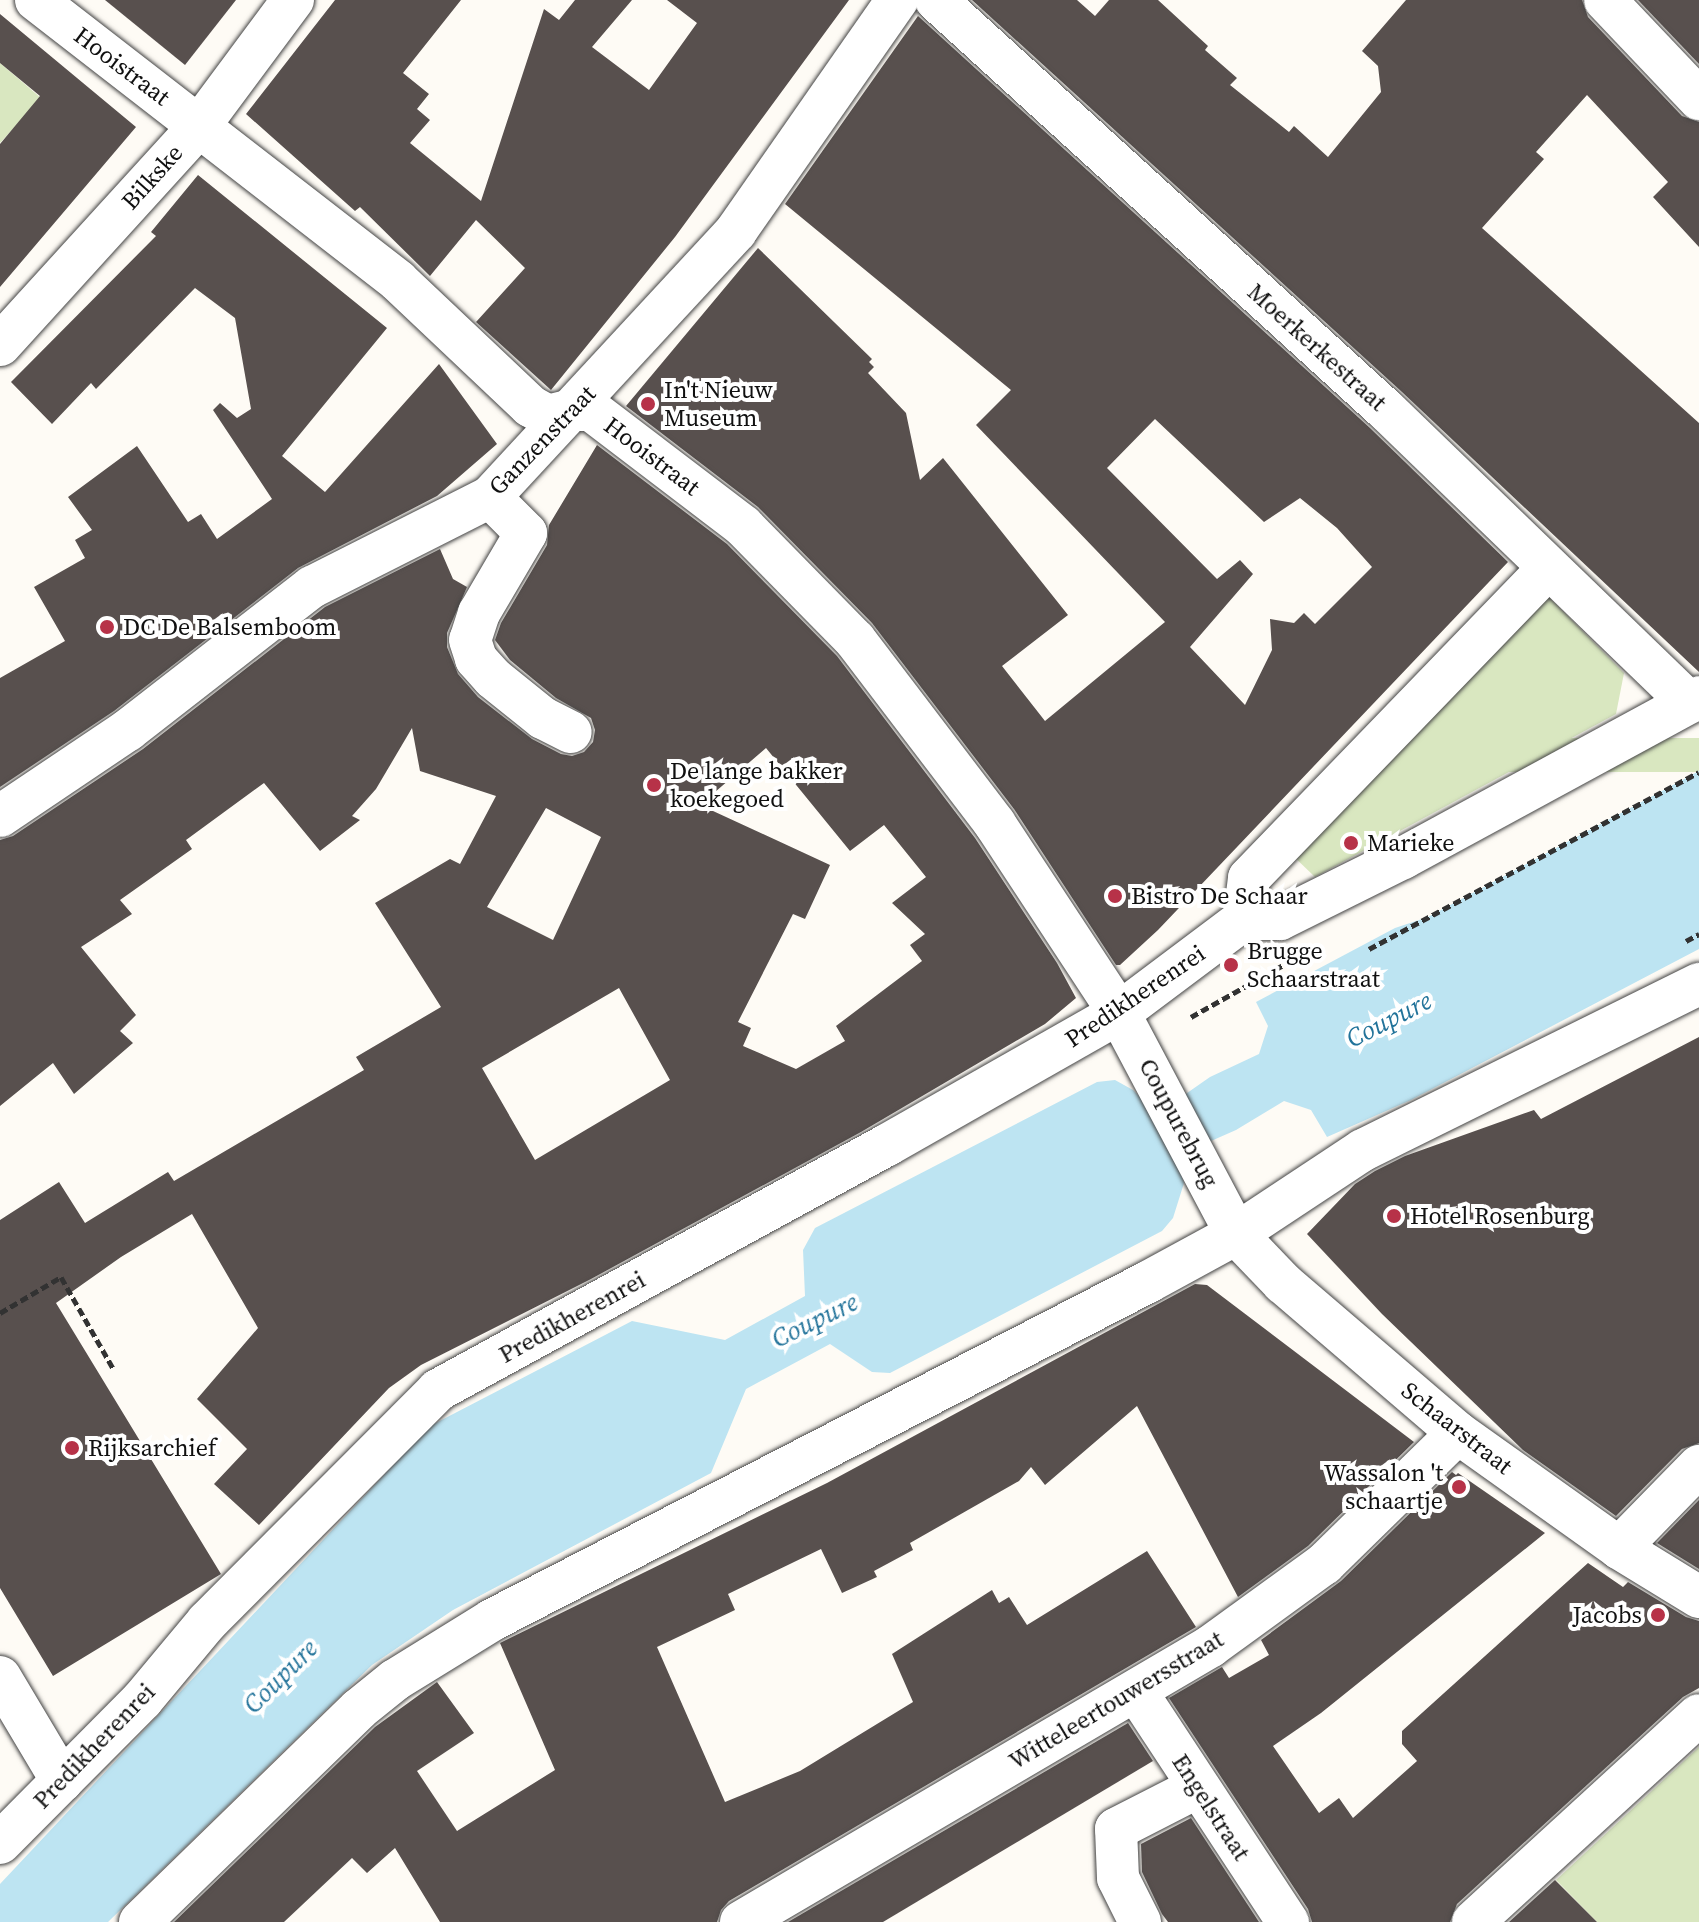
<!DOCTYPE html>
<html>
<head>
<meta charset="utf-8">
<style>
  body { margin:0 }
  #map { position:relative; width:1699px; height:1922px; overflow:hidden; background:#fefbf5; font-family:"Source Serif 4",serif }
  div>[style] { position:absolute }
  [style*='--x'] { left:calc(var(--x)*1px); top:calc(var(--y)*1px); width:calc(var(--w)*1px); rotate:calc(var(--a)*1deg) }
  .green>* { inset:0; background:#d9e7c0; transform-origin:0 0 }
  .water>* { inset:0; background:#bde4f2 }
  .building>* { inset:0; background:#58504e }
  .path>* { height:5px; margin-top:-2.5px; transform-origin:0; background:repeating-linear-gradient(90deg,#323232 0 8px,transparent 0 12px) }
  .roads { filter:drop-shadow(0 0 2px #434343) drop-shadow(0 0 2px #434343) }
  .street>* { height:42px; margin:-21px; padding:0 21px; transform-origin:21px; border-radius:21px; background:#fff }
  .dots>* { width:22px; height:22px; translate:-50% -50%; box-sizing:border-box; border:4px solid #fff; border-radius:50% }
  span { translate:-50% -50%; white-space:nowrap; text-align:center; line-height:1.15; -webkit-text-stroke:8px #fff; paint-order:stroke }
  .street-label { font-size:24px; color:#101010 }
  .poi-label { font-size:24px; color:#101010 }
  .left { translate:0 -50%; text-align:left }
  .right { translate:-100% -50%; text-align:right }
  .water-label { font-size:26px; color:#22739a; font-style:italic }
</style>
</head>
<body>
<div id="map">
  <div class="green">
    <i style="clip-path:polygon(0 63px,41px 98px,0 143px,0 164px)"></i>
    <i style="clip-path:polygon(1543px 591px,1624px 673px,1616px 714px,1315px 877px,1290px 853px)"></i>
    <i style="left:1699px;top:738px;width:34px;height:321px;rotate:90deg"></i>
    <i style="clip-path:polygon(1699px 1747px,1699px 1922px,1597px 1922px,1556px 1880px)"></i>
  </div>
  <div class="water">
    <i style="clip-path:polygon(1699px 771px,1699px 949px,1411px 1100px,1327px 1137px,1311px 1110px,1284px 1101px,1236px 1130px,1177px 1156px,1184px 1183px,1173px 1218px,1162px 1231px,890px 1373px,872px 1372px,830px 1344px,746px 1389px,711px 1473px,453px 1610px,372px 1665px,108px 1922px,0 1922px,0 1884px,430px 1426px,632px 1321px,725px 1340px,805px 1296px,803px 1250px,815px 1228px,1097px 1082px,1115px 1080px,1133px 1090px,1157px 1114px,1210px 1077px,1259px 1054px,1268px 1026px,1256px 1002px,1395px 928px,1428px 917px)"></i>
  </div>
  <div class="building">
    <i style="clip-path:polygon(105px 0,236px 0,185px 65px)"></i>
    <i style="clip-path:polygon(335px 0,461px 0,403px 73px,429px 94px,417px 109px,430px 120px,410px 143px,481px 201px,544px 9px,559px 20px,575px 0,632px 0,592px 47px,649px 90px,697px 23px,667px 0,849px 0,675px 237px,551px 390px,476px 322px,525px 268px,476px 220px,430px 276px,360px 207px,355px 211px,246px 114px)"></i>
    <i style="clip-path:polygon(972px 0,1077px 0,1095px 16px,1109px 0,1158px 0,1208px 46px,1205px 50px,1237px 78px,1230px 85px,1289px 132px,1294px 126px,1328px 157px,1381px 92px,1378px 66px,1362px 51px,1406px 0,1582px 0,1588px 17px,1682px 116px,1699px 122px,1699px 247px,1653px 197px,1668px 182px,1587px 95px,1536px 152px,1544px 159px,1482px 228px,1699px 423px,1699px 672px,1402px 392px)"></i>
    <i style="clip-path:polygon(1638px 0,1699px 0,1699px 64px)"></i>
    <i style="clip-path:polygon(0 14px,136px 127px,0 287px,0 144px,40px 96px,0 63px)"></i>
    <i style="clip-path:polygon(evenodd,918px 16px,1370px 428px,1508px 562px,1158px 930px,1120px 965px,1116px 965px,1014px 809px,872px 623px,758px 507px,626px 406px,758px 248px,872px 359px,869px 362px,874px 367px,868px 373px,906px 413px,920px 480px,943px 458px,1068px 615px,1002px 666px,1045px 721px,1165px 622px,976px 425px,1011px 390px,785px 204px,918px 16px,1155px 419px,1264px 522px,1300px 498px,1337px 528px,1372px 567px,1315px 624px,1304px 613px,1294px 623px,1270px 619px,1272px 650px,1245px 705px,1190px 647px,1253px 574px,1240px 560px,1217px 579px,1107px 468px,1155px 419px)"></i>
    <i style="clip-path:polygon(198px 175px,387px 328px,282px 456px,325px 492px,439px 364px,497px 444px,437px 496px,298px 568px,114px 711px,0 787px,0 678px,65px 641px,34px 587px,85px 558px,75px 540px,92px 530px,68px 497px,137px 446px,188px 522px,201px 514px,217px 539px,272px 499px,213px 410px,220px 403px,237px 418px,251px 409px,235px 318px,195px 288px,96px 389px,91px 383px,52px 424px,11px 382px,156px 236px,151px 232px)"></i>
    <i style="clip-path:polygon(evenodd,597px 445px,727px 544px,837px 656px,975px 838px,1057px 963px,1076px 998px,1045px 1024px,861px 1132px,591px 1279px,421px 1365px,389px 1388px,259px 1525px,214px 1484px,247px 1449px,197px 1399px,258px 1328px,192px 1214px,121px 1257px,56px 1303px,221px 1574px,53px 1676px,0 1588px,0 1220px,59px 1182px,85px 1223px,168px 1172px,174px 1181px,364px 1070px,356px 1057px,441px 1007px,375px 903px,450px 859px,460px 864px,496px 796px,420px 771px,412px 728px,376px 789px,352px 816px,360px 820px,320px 851px,264px 783px,186px 840px,192px 849px,120px 900px,132px 914px,81px 947px,136px 1015px,120px 1031px,133px 1043px,74px 1094px,53px 1063px,0 1106px,0 840px,13px 836px,143px 749px,325px 607px,440px 549px,453px 579px,467px 587px,447px 633px,447px 647px,458px 674px,478px 697px,532px 739px,561px 754px,572px 756px,584px 752px,593px 742px,595px 730px,591px 718px,556px 698px,510px 660px,495px 640px,501px 623px,547px 545px,549px 525px,597px 445px,766px 748px,850px 851px,884px 825px,926px 877px,892px 903px,925px 934px,910px 945px,922px 961px,836px 1026px,845px 1041px,796px 1069px,743px 1046px,751px 1028px,738px 1022px,793px 914px,805px 919px,830px 865px,700px 805px,766px 748px,597px 445px,546px 808px,601px 837px,553px 940px,487px 907px,546px 808px,597px 445px,619px 988px,670px 1080px,535px 1160px,482px 1068px,619px 988px)"></i>
    <i style="clip-path:polygon(1699px 1037px,1699px 1443px,1682px 1449px,1616px 1516px,1523px 1450px,1382px 1314px,1307px 1234px,1355px 1184px,1375px 1171px,1405px 1156px,1534px 1110px,1541px 1119px)"></i>
    <i style="clip-path:polygon(1195px 1284px,1207px 1285px,1414px 1442px,1308px 1546px,1238px 1597px,1137px 1406px,1045px 1485px,1031px 1467px,1019px 1481px,910px 1543px,913px 1550px,874px 1571px,877px 1577px,842px 1593px,821px 1549px,728px 1594px,735px 1610px,657px 1647px,725px 1802px,800px 1771px,913px 1702px,892px 1654px,992px 1590px,999px 1603px,1009px 1597px,1027px 1625px,1147px 1551px,1196px 1627px,729px 1901px,721px 1910px,717px 1922px,440px 1922px,395px 1848px,367px 1873px,352px 1858px,284px 1922px,174px 1922px,375px 1727px,437px 1682px,474px 1733px,417px 1771px,457px 1831px,555px 1770px,500px 1643px,827px 1483px)"></i>
    <i style="clip-path:polygon(1452px 1472px,1456px 1475px,1458px 1473px,1545px 1533px,1321px 1713px,1273px 1746px,1319px 1813px,1339px 1798px,1353px 1818px,1417px 1761px,1402px 1744px,1402px 1731px,1588px 1563px,1623px 1587px,1628px 1582px,1686px 1617px,1699px 1621px,1699px 1688px,1683px 1697px,1457px 1904px,1450px 1922px,1312px 1922px,1308px 1909px,1169px 1698px,1222px 1667px,1229px 1678px,1269px 1655px,1261px 1640px,1341px 1581px)"></i>
    <i style="clip-path:polygon(1699px 1500px,1699px 1569px,1657px 1543px)"></i>
    <i style="clip-path:polygon(1128px 1723px,1153px 1761px,883px 1922px,788px 1922px)"></i>
    <i style="clip-path:polygon(1191px 1818px,1259px 1922px,1168px 1922px,1162px 1914px,1142px 1872px,1141px 1844px)"></i>
    <i style="clip-path:polygon(1555px 1880px,1597px 1922px,1509px 1922px)"></i>
  </div>
  <div class="path">
    <i style="--x:1686;--y:941;--w:15;--a:-28"></i>
    <i style="--x:1369;--y:949;--w:374;--a:-28.2"></i>
    <i style="--x:1191;--y:1017;--w:110;--a:-29.4"></i>
    <i style="--x:0;--y:1313;--w:71;--a:-30.5"></i>
    <i style="--x:61;--y:1277;--w:105;--a:60.3"></i>
  </div>
  <div class="roads">
    <div class="street">
      <i style="--x:36;--y:0;--w:458;--a:37.8"></i>
      <i style="--x:398;--y:281;--w:182;--a:43.4"></i>
      <i style="--x:530;--y:406;--w:21;--a:29"></i>
      <i style="--x:548;--y:416;--w:25;--a:-14"></i>
      <i style="--x:572;--y:410;--w:19;--a:0"></i>
      <i style="--x:591;--y:410;--w:191;--a:37.3"></i>
      <i style="--x:743;--y:526;--w:160;--a:45.5"></i>
      <i style="--x:855;--y:640;--w:231;--a:52.7"></i>
      <i style="--x:995;--y:824;--w:226;--a:56.7"></i>
      <i style="--x:1119;--y:1013;--w:250;--a:62.1"></i>
      <i style="--x:1236;--y:1234;--w:68;--a:46.2"></i>
      <i style="--x:1283;--y:1283;--w:230;--a:40.6"></i>
      <i style="--x:1458;--y:1433;--w:198;--a:35.5"></i>
      <i style="--x:1619;--y:1548;--w:94;--a:31.5"></i>
      <i style="--x:936;--y:0;--w:609;--a:42.34"></i>
      <i style="--x:1386;--y:410;--w:421;--a:44"></i>
      <i style="--x:1605;--y:0;--w:137;--a:46.5"></i>
      <i style="--x:0;--y:345;--w:297;--a:-47.7"></i>
      <i style="--x:200;--y:125;--w:156;--a:-53.4"></i>
      <i style="--x:490;--y:497;--w:51;--a:45"></i>
      <i style="--x:526;--y:533;--w:93;--a:120.4"></i>
      <i style="--x:479;--y:613;--w:28;--a:108"></i>
      <i style="--x:470;--y:640;--w:20;--a:72"></i>
      <i style="--x:476;--y:659;--w:25;--a:48"></i>
      <i style="--x:493;--y:678;--w:64;--a:38.7"></i>
      <i style="--x:543;--y:718;--w:31;--a:27"></i>
      <i style="--x:0;--y:816;--w:154;--a:-33.9"></i>
      <i style="--x:128;--y:730;--w:233;--a:-37.9"></i>
      <i style="--x:312;--y:587;--w:199;--a:-26.8"></i>
      <i style="--x:490;--y:497;--w:362;--a:-47.2"></i>
      <i style="--x:736;--y:231;--w:282;--a:-55.1"></i>
      <i style="--x:1244;--y:919;--w:41;--a:-83"></i>
      <i style="--x:1249;--y:878;--w:431;--a:-46"></i>
      <i style="--x:1619;--y:1548;--w:115;--a:-45.7"></i>
      <i style="--x:0;--y:1677;--w:121;--a:59.2"></i>
      <i style="--x:1136;--y:1691;--w:277;--a:56.7"></i>
      <i style="--x:0;--y:1843;--w:202;--a:-45.2"></i>
      <i style="--x:142;--y:1700;--w:102;--a:-50.2"></i>
      <i style="--x:207;--y:1622;--w:327;--a:-45.1"></i>
      <i style="--x:438;--y:1390;--w:511;--a:-28.62"></i>
      <i style="--x:887;--y:1145;--w:267;--a:-29.6"></i>
      <i style="--x:1119;--y:1013;--w:156;--a:-36.9"></i>
      <i style="--x:1244;--y:919;--w:36;--a:0"></i>
      <i style="--x:1280;--y:919;--w:137;--a:-26.4"></i>
      <i style="--x:1403;--y:858;--w:337;--a:-28.5"></i>
      <i style="--x:140;--y:1922;--w:305;--a:-44.2"></i>
      <i style="--x:359;--y:1709;--w:46;--a:-38.9"></i>
      <i style="--x:395;--y:1680;--w:114;--a:-31.7"></i>
      <i style="--x:492;--y:1620;--w:738;--a:-27.26"></i>
      <i style="--x:1148;--y:1282;--w:100;--a:-28.6"></i>
      <i style="--x:1236;--y:1234;--w:152;--a:-33.5"></i>
      <i style="--x:1363;--y:1150;--w:375;--a:-26.3"></i>
      <i style="--x:741;--y:1922;--w:545;--a:-30.42"></i>
      <i style="--x:1211;--y:1646;--w:140;--a:-36"></i>
      <i style="--x:1324;--y:1564;--w:187;--a:-44.4"></i>
      <i style="--x:1140;--y:1922;--w:49;--a:-116.6"></i>
      <i style="--x:1118;--y:1878;--w:49;--a:-92.3"></i>
      <i style="--x:1116;--y:1829;--w:92;--a:-27.1"></i>
      <i style="--x:1473;--y:1922;--w:306;--a:-42.5"></i>
    </div>
  </div>
  <div class="dots">
    <i style="left:648px;top:404px;background:#b73248"></i>
    <i style="left:107px;top:627px;background:#b73248"></i>
    <i style="left:654px;top:785px;background:#b73248"></i>
    <i style="left:1351px;top:843px;background:#b73248"></i>
    <i style="left:1115px;top:896px;background:#b73248"></i>
    <i style="left:1231px;top:965px;background:#b73248"></i>
    <i style="left:1394px;top:1216px;background:#b73248"></i>
    <i style="left:72px;top:1448px;background:#b73248"></i>
    <i style="left:1459px;top:1487px;background:#b73248"></i>
    <i style="left:1658px;top:1615px;background:#b73248"></i>
  </div>
  <div class="street-label">
    <span style="left:122px;top:66px;rotate:37deg">Hooistraat</span>
    <span style="left:152px;top:177px;rotate:-48deg">Bilkske</span>
    <span style="left:1317px;top:347px;rotate:42deg">Moerkerkestraat</span>
    <span style="left:542px;top:440px;rotate:-46deg">Ganzenstraat</span>
    <span style="left:652px;top:456px;rotate:37deg">Hooistraat</span>
    <span style="left:1135px;top:996px;rotate:-34deg">Predikherenrei</span>
    <span style="left:1179px;top:1123px;rotate:62deg">Coupurebrug</span>
    <span style="left:572px;top:1317px;rotate:-29deg">Predikherenrei</span>
    <span style="left:1457px;top:1428px;rotate:38deg">Schaarstraat</span>
    <span style="left:1116px;top:1700px;rotate:-31deg">Witteleertouwersstraat</span>
    <span style="left:94px;top:1746px;rotate:-46deg">Predikherenrei</span>
    <span style="left:1211px;top:1807px;rotate:57deg">Engelstraat</span>
  </div>
  <div class="poi-label">
    <span class="left" style="left:664px;top:404px">In't Nieuw<br>Museum</span>
    <span class="left" style="left:123px;top:627px">DC De Balsemboom</span>
    <span class="left" style="left:670px;top:785px">De lange bakker<br>koekegoed</span>
    <span class="left" style="left:1367px;top:843px">Marieke</span>
    <span class="left" style="left:1131px;top:896px">Bistro De Schaar</span>
    <span class="left" style="left:1247px;top:965px">Brugge<br>Schaarstraat</span>
    <span class="left" style="left:1410px;top:1216px">Hotel Rosenburg</span>
    <span class="left" style="left:88px;top:1448px">Rijksarchief</span>
    <span class="right" style="left:1443px;top:1487px">Wassalon 't<br>schaartje</span>
    <span class="right" style="left:1642px;top:1615px">Jacobs</span>
  </div>
  <div class="water-label">
    <span style="left:1389px;top:1020px;rotate:-27deg">Coupure</span>
    <span style="left:815px;top:1321px;rotate:-26deg">Coupure</span>
    <span style="left:281px;top:1677px;rotate:-45deg">Coupure</span>
  </div>
</div>
</body>
</html>
